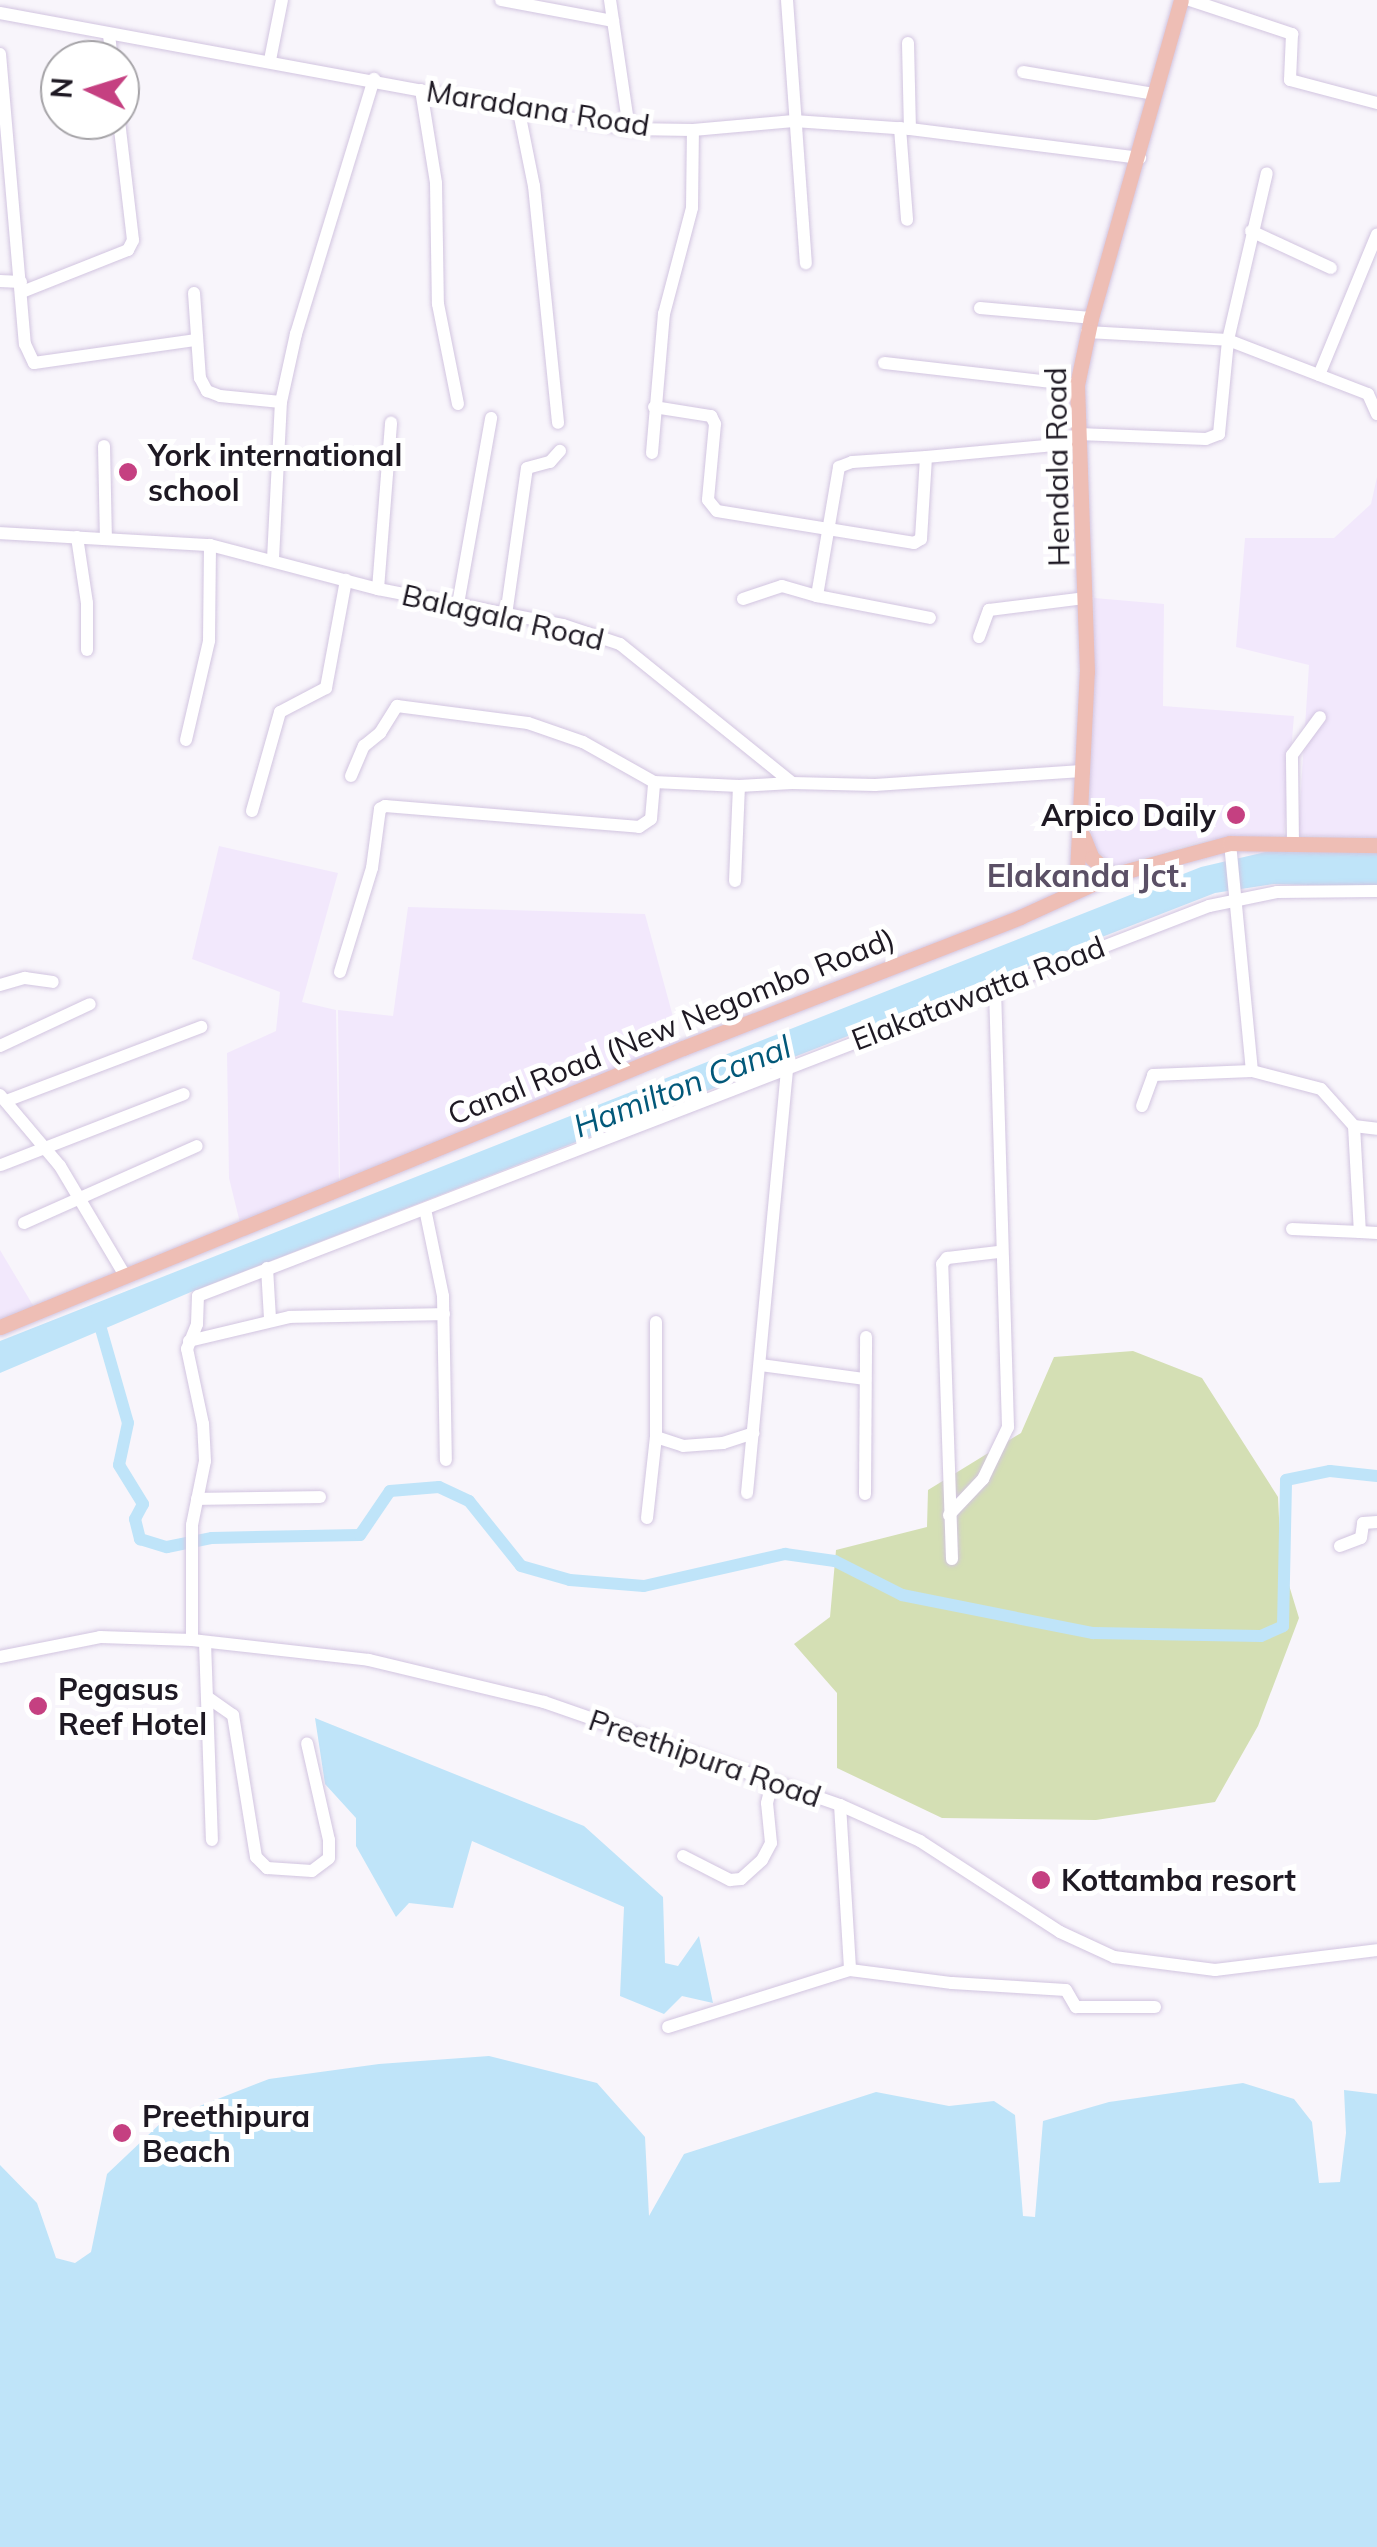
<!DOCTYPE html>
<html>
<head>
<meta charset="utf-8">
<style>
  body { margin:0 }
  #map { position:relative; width:1377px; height:2547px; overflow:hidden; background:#f8f5fb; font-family:Mulish,sans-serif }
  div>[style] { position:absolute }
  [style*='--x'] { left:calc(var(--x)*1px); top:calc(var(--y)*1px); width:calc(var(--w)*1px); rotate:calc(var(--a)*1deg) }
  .built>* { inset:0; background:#f2e8fc }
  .green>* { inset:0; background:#d4dfb4 }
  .water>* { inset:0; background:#bfe4f9 }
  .canal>* { height:12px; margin:-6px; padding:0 6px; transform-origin:6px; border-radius:6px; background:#bfe4f9 }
  .roads { filter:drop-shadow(0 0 2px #d2c5e0) drop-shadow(0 0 2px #d2c5e0) }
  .minor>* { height:12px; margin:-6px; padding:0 6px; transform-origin:6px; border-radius:6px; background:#fff }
  .major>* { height:15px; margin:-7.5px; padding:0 7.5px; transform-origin:7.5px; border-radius:7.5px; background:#eebeb5 }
  .dots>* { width:28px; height:28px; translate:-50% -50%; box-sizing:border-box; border:5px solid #fff; border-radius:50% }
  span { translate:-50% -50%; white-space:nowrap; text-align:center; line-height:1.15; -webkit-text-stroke:10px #fff; paint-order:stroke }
  .street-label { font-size:30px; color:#1e1923 }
  .poi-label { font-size:30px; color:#1e1923; font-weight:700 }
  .left { translate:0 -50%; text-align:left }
  .right { translate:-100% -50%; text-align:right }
  .neighbourhood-label { font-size:32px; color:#5b5066; font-weight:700 }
  .water-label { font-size:32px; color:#025879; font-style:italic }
  .north { position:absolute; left:40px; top:40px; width:100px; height:100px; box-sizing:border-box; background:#fff; border:2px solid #a5a3a7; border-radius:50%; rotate:274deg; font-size:28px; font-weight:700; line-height:40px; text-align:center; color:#1e1923 }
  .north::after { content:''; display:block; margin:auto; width:35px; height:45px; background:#c54081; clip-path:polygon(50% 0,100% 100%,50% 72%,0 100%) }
</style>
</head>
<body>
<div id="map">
  <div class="built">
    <i style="clip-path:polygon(1377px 477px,1377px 838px,1298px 835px,1309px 665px,1236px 647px,1245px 538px,1334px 538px,1371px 504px)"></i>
    <i style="clip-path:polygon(1094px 598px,1164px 604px,1163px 706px,1294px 716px,1284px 835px,1204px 840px,1115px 866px,1096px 850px,1089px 826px)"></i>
    <i style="clip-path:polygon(219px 846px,338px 873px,302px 1002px,336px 1010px,339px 1186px,241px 1227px,229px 1178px,227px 1053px,276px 1031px,280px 992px,192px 959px)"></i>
    <i style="clip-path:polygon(408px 907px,645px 914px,681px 1046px,340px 1186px,338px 1010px,393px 1016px)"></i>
    <i style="clip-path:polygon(0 1250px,34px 1307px,0 1320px)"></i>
  </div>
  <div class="green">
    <i style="clip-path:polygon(1133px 1351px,1202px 1378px,1278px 1497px,1281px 1559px,1299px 1618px,1258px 1726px,1215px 1802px,1096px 1820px,942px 1818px,837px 1768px,837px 1693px,794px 1644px,830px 1617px,836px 1550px,927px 1527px,928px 1490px,1021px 1433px,1054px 1357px)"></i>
  </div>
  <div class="water">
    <i style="clip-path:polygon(1274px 850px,1377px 850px,1377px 887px,1274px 884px,1215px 893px,191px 1292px,0 1373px,0 1341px,1201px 867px)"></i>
    <i style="clip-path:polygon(315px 1718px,584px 1826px,663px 1897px,665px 1963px,678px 1966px,699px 1936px,713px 2003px,682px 1996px,664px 2014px,620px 1996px,624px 1907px,472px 1841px,453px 1908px,409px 1903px,396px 1917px,356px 1846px,356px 1818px,325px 1784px)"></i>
    <i style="clip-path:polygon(489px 2056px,597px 2083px,645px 2137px,649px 2216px,684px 2154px,876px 2092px,949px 2106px,994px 2101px,1015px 2115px,1023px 2216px,1035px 2217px,1043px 2121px,1109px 2102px,1243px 2083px,1294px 2099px,1312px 2122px,1319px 2183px,1340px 2182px,1346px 2133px,1344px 2090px,1377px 2094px,1377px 2547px,0 2547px,0 2165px,37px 2203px,56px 2258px,75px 2263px,91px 2252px,107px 2174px,164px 2120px,269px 2079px,379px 2064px)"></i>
  </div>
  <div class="canal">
    <i style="--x:97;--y:1315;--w:112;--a:74"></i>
    <i style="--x:128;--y:1423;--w:43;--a:102.1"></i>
    <i style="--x:119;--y:1465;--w:46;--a:58.4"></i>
    <i style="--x:143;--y:1504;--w:17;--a:118"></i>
    <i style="--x:135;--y:1519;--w:21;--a:76"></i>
    <i style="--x:140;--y:1539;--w:28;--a:17"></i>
    <i style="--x:167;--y:1547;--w:46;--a:-11.3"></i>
    <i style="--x:212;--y:1538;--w:148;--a:-1.2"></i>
    <i style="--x:360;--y:1535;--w:53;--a:-55.7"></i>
    <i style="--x:390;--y:1491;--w:49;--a:-4.7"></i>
    <i style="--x:439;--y:1487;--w:33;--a:25"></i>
    <i style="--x:469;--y:1501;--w:83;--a:51.3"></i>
    <i style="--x:521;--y:1566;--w:51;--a:15.9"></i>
    <i style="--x:570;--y:1580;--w:74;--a:4.6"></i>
    <i style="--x:644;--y:1586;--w:145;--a:-12.8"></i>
    <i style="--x:785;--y:1554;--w:50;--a:8"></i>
    <i style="--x:835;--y:1561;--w:75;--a:26.9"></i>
    <i style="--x:902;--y:1595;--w:195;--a:11.3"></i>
    <i style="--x:1093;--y:1633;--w:168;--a:1"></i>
    <i style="--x:1261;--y:1636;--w:24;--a:-24"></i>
    <i style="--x:1283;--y:1626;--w:146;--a:-88.8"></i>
    <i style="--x:1286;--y:1480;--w:45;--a:-11.6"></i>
    <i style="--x:1330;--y:1471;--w:47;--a:6.1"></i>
  </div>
  <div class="roads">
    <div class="minor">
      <i style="--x:501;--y:0;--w:114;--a:10.6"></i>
      <i style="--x:610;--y:0;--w:130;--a:81.6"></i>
      <i style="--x:787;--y:0;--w:264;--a:85.9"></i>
      <i style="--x:1190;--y:0;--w:108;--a:18.4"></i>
      <i style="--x:1292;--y:34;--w:46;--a:92.5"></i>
      <i style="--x:1290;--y:80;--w:90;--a:14.8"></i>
      <i style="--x:0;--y:13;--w:640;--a:10.45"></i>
      <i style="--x:629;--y:129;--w:64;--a:0.9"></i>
      <i style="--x:693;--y:130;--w:101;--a:-5.1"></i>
      <i style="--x:794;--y:121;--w:116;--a:3.9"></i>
      <i style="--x:910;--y:129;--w:232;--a:7.2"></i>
      <i style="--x:109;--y:35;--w:25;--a:83"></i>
      <i style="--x:908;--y:43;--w:86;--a:88.7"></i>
      <i style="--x:0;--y:54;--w:291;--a:85.1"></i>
      <i style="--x:25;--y:344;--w:21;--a:65"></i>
      <i style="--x:34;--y:363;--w:164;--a:-8.1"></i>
      <i style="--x:270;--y:60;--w:61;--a:-78.7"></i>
      <i style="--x:1023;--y:72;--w:134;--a:9.5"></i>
      <i style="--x:421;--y:90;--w:94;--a:80.8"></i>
      <i style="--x:436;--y:183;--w:121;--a:89.1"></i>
      <i style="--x:438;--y:304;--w:102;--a:78.7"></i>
      <i style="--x:518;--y:107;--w:81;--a:78.6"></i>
      <i style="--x:534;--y:186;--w:238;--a:84.2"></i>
      <i style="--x:900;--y:128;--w:92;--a:85.6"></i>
      <i style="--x:1251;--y:231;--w:88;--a:24.8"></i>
      <i style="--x:0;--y:281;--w:21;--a:3"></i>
      <i style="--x:22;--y:292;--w:114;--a:-21.6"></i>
      <i style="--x:128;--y:250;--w:11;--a:-63"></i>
      <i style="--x:133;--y:240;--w:121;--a:-96.7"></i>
      <i style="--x:194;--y:293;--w:85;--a:86"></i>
      <i style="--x:200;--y:378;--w:15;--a:62"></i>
      <i style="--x:207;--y:391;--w:14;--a:21"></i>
      <i style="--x:220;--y:396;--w:61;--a:5.6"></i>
      <i style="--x:980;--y:308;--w:111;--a:5.1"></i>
      <i style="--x:1087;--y:332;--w:141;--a:3.2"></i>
      <i style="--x:1228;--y:340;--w:150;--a:21.1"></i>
      <i style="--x:1368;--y:394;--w:22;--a:66"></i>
      <i style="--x:884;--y:363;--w:194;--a:6.5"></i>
      <i style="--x:1319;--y:375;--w:152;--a:-67.6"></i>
      <i style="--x:654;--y:407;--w:58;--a:9"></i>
      <i style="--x:711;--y:416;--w:9;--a:63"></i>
      <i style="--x:715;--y:424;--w:76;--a:95.3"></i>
      <i style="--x:708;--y:500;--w:14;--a:51"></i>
      <i style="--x:717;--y:511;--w:200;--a:9.2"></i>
      <i style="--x:914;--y:543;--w:8;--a:-30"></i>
      <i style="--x:921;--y:539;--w:82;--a:-86.5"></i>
      <i style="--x:926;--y:457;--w:153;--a:-5.3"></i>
      <i style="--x:1078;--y:434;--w:128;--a:2.2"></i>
      <i style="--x:1206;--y:439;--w:14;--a:-21"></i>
      <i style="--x:1219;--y:434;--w:94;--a:-84.5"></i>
      <i style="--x:1228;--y:340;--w:171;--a:-76.9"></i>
      <i style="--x:104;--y:446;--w:93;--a:88.8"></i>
      <i style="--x:652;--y:453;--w:140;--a:-85.1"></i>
      <i style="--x:664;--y:314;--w:110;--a:-75.2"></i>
      <i style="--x:692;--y:208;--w:78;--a:-89.3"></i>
      <i style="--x:926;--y:457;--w:74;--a:176.1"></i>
      <i style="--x:852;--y:462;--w:14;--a:159"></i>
      <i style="--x:839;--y:467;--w:131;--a:99.7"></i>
      <i style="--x:817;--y:596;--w:115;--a:11"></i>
      <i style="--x:0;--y:533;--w:210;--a:3.3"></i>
      <i style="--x:210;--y:545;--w:174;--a:14.7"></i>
      <i style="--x:378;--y:589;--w:188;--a:11"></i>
      <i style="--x:563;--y:625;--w:60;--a:18.4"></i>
      <i style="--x:620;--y:644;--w:221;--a:38.9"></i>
      <i style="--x:792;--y:783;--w:83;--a:1.4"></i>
      <i style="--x:875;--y:785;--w:207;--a:-3.9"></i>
      <i style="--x:77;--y:537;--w:67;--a:81.4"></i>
      <i style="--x:87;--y:603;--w:47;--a:90"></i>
      <i style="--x:273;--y:559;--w:157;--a:-87.1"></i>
      <i style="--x:281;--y:402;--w:70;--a:-77.6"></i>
      <i style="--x:296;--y:334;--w:267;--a:-73"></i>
      <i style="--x:378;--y:589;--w:167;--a:-85.5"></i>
      <i style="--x:743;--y:599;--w:41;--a:-18.4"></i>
      <i style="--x:782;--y:586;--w:36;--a:16"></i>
      <i style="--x:458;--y:604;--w:189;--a:-79.9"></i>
      <i style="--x:506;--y:615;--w:148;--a:-81.9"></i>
      <i style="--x:527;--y:468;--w:24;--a:-15"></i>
      <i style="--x:550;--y:462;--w:15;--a:-48"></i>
      <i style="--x:979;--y:637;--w:29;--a:-70"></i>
      <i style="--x:989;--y:610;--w:98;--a:-7.1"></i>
      <i style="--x:186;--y:740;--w:102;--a:-76.9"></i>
      <i style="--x:209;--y:641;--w:96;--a:-89.4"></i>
      <i style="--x:351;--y:776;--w:33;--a:-67"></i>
      <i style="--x:364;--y:746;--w:21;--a:-39"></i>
      <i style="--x:380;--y:733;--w:32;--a:-58"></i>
      <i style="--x:397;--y:706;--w:132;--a:7.4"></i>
      <i style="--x:528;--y:723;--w:58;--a:19.1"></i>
      <i style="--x:583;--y:742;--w:81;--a:29.4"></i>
      <i style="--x:654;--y:782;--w:85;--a:2.7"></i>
      <i style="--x:739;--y:786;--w:53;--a:-3.2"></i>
      <i style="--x:252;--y:811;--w:103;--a:-74.2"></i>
      <i style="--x:280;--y:712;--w:52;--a:-27.6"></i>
      <i style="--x:326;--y:688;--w:110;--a:-79.5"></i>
      <i style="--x:1230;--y:843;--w:229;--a:84.5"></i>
      <i style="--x:1252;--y:1071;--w:71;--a:14.6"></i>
      <i style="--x:1321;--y:1089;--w:50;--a:48.3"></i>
      <i style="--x:1354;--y:1126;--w:23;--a:7"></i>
      <i style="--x:1293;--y:843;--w:88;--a:-90.7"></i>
      <i style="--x:1292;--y:755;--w:47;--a:-53.6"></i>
      <i style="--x:735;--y:881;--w:95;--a:-87.6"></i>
      <i style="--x:340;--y:972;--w:109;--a:-72.9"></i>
      <i style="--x:372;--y:868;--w:60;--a:-82.3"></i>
      <i style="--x:380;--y:809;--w:6;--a:-31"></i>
      <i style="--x:385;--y:806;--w:255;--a:4.7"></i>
      <i style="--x:639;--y:827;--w:14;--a:-34"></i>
      <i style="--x:651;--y:819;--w:37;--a:-85"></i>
      <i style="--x:0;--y:985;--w:26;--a:-16"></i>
      <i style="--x:25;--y:978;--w:28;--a:8"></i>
      <i style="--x:0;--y:1046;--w:99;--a:-25"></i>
      <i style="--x:0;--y:1095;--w:93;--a:49.8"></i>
      <i style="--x:60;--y:1166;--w:129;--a:59.3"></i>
      <i style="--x:6;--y:1101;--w:209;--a:-20.8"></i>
      <i style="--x:1142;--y:1106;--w:33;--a:-70"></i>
      <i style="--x:1153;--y:1075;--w:99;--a:-2.3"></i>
      <i style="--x:1354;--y:1126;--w:106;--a:86.8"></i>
      <i style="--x:1360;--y:1232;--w:17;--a:3"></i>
      <i style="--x:1;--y:1165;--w:196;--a:-21.2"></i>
      <i style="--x:425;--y:1209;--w:89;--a:78.3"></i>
      <i style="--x:443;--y:1296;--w:164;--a:89"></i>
      <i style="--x:24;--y:1223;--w:189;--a:-24"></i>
      <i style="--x:1292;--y:1229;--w:68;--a:2.5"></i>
      <i style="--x:267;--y:1268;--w:51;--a:86.6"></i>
      <i style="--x:656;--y:1322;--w:115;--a:90"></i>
      <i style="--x:656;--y:1437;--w:28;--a:18"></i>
      <i style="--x:683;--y:1446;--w:40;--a:-4.3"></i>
      <i style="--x:723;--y:1443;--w:32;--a:-18"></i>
      <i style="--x:189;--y:1341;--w:104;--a:-13.4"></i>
      <i style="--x:290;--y:1317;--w:154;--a:-1.1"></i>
      <i style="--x:761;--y:1365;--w:105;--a:7.7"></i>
      <i style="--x:747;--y:1493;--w:427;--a:-84.6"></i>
      <i style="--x:865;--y:1494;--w:157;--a:-89.6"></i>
      <i style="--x:197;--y:1499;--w:123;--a:-0.9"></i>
      <i style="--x:949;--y:1515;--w:50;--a:-46.6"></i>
      <i style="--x:983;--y:1479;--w:58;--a:-64.3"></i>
      <i style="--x:1008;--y:1427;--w:440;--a:-91.7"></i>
      <i style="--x:647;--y:1518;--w:81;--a:-83.7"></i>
      <i style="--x:1340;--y:1546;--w:22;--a:-21"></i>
      <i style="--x:1361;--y:1538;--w:15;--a:-82"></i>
      <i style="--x:1363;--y:1523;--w:14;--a:-4"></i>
      <i style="--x:952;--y:1559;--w:295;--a:-91.9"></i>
      <i style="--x:942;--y:1264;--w:8;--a:-50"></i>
      <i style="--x:947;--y:1258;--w:52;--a:-6.6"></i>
      <i style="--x:192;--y:1640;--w:115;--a:-90"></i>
      <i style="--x:192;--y:1525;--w:65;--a:-78.5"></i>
      <i style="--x:205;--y:1461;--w:37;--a:-93"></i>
      <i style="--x:203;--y:1424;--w:77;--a:-102"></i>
      <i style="--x:187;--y:1349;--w:27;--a:-68"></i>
      <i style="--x:197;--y:1324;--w:28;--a:-88"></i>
      <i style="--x:198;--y:1296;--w:1084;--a:-21.09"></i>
      <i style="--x:1209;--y:906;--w:69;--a:-11.6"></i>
      <i style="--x:1277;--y:892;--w:100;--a:-0.6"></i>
      <i style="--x:205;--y:1642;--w:198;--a:88"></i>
      <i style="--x:0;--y:1657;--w:102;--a:-11.3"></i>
      <i style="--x:100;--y:1637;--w:92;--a:1.9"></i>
      <i style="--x:192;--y:1640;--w:178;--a:6.4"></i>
      <i style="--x:369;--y:1660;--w:180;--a:13.5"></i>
      <i style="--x:544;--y:1702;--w:313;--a:19.2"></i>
      <i style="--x:840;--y:1805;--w:88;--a:24.2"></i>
      <i style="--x:920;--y:1841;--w:167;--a:33"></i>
      <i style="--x:1060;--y:1932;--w:60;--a:24.8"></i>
      <i style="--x:1114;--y:1957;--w:102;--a:7.3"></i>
      <i style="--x:1215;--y:1970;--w:163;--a:-7"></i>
      <i style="--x:207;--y:1697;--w:32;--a:35"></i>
      <i style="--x:233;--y:1715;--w:144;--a:80.8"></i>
      <i style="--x:256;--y:1857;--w:16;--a:45"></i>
      <i style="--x:267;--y:1868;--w:45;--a:3.8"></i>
      <i style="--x:312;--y:1871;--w:21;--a:-37"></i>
      <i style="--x:329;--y:1858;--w:18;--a:-90"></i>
      <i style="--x:329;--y:1840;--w:99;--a:-102.8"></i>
      <i style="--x:840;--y:1805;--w:165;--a:86.5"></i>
      <i style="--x:683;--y:1856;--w:53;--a:27.1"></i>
      <i style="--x:730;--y:1880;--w:11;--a:-5"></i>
      <i style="--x:741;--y:1879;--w:28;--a:-42"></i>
      <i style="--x:762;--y:1860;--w:19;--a:-62"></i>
      <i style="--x:771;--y:1843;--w:40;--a:-95.7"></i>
      <i style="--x:767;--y:1803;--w:21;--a:-76"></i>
      <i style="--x:668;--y:2027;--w:191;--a:-17.4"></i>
      <i style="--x:850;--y:1970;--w:103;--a:7.3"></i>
      <i style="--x:952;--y:1983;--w:114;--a:3.5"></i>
      <i style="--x:1066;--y:1990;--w:20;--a:60"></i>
      <i style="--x:1076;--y:2007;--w:79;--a:0"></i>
    </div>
    <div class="major">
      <i style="--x:1083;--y:836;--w:24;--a:68"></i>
      <i style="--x:1092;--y:858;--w:26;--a:40"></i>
      <i style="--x:1080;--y:888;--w:15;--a:-101"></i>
      <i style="--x:1077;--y:873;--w:201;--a:-87.2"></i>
      <i style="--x:1087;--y:672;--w:287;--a:-92"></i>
      <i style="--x:1077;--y:385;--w:68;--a:-78.2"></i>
      <i style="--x:1091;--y:318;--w:330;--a:-74.2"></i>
      <i style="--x:0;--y:1327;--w:738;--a:-22.22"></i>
      <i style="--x:683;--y:1048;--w:362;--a:-21.2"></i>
      <i style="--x:1020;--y:917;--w:101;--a:-24.5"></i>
      <i style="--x:1112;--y:875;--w:122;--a:-15.2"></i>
      <i style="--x:1230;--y:843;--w:147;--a:0.8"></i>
    </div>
  </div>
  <div class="dots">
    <i style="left:128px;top:472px;background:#c54081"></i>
    <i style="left:1236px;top:815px;background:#c54081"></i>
    <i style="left:38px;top:1706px;background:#c54081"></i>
    <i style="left:1041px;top:1880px;background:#c54081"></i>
    <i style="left:122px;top:2133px;background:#c54081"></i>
  </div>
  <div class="street-label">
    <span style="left:538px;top:108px;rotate:9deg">Maradana Road</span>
    <span style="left:1057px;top:467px;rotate:-91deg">Hendala Road</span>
    <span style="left:503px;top:617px;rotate:13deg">Balagala Road</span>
    <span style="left:978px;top:993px;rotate:-21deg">Elakatawatta Road</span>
    <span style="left:671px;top:1026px;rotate:-22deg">Canal Road (New Negombo Road)</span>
    <span style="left:705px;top:1758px;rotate:19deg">Preethipura Road</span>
  </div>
  <div class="poi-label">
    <span class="left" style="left:148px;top:472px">York international<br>school</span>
    <span class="right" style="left:1216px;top:815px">Arpico Daily</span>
    <span class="left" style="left:58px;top:1706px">Pegasus<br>Reef Hotel</span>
    <span class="left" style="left:1061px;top:1880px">Kottamba resort</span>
    <span class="left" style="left:142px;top:2133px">Preethipura<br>Beach</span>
  </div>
  <div class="neighbourhood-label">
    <span style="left:1087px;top:875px">Elakanda Jct.</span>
  </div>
  <div class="water-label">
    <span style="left:682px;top:1086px;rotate:-21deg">Hamilton Canal</span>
  </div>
  <div class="north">N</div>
</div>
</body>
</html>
